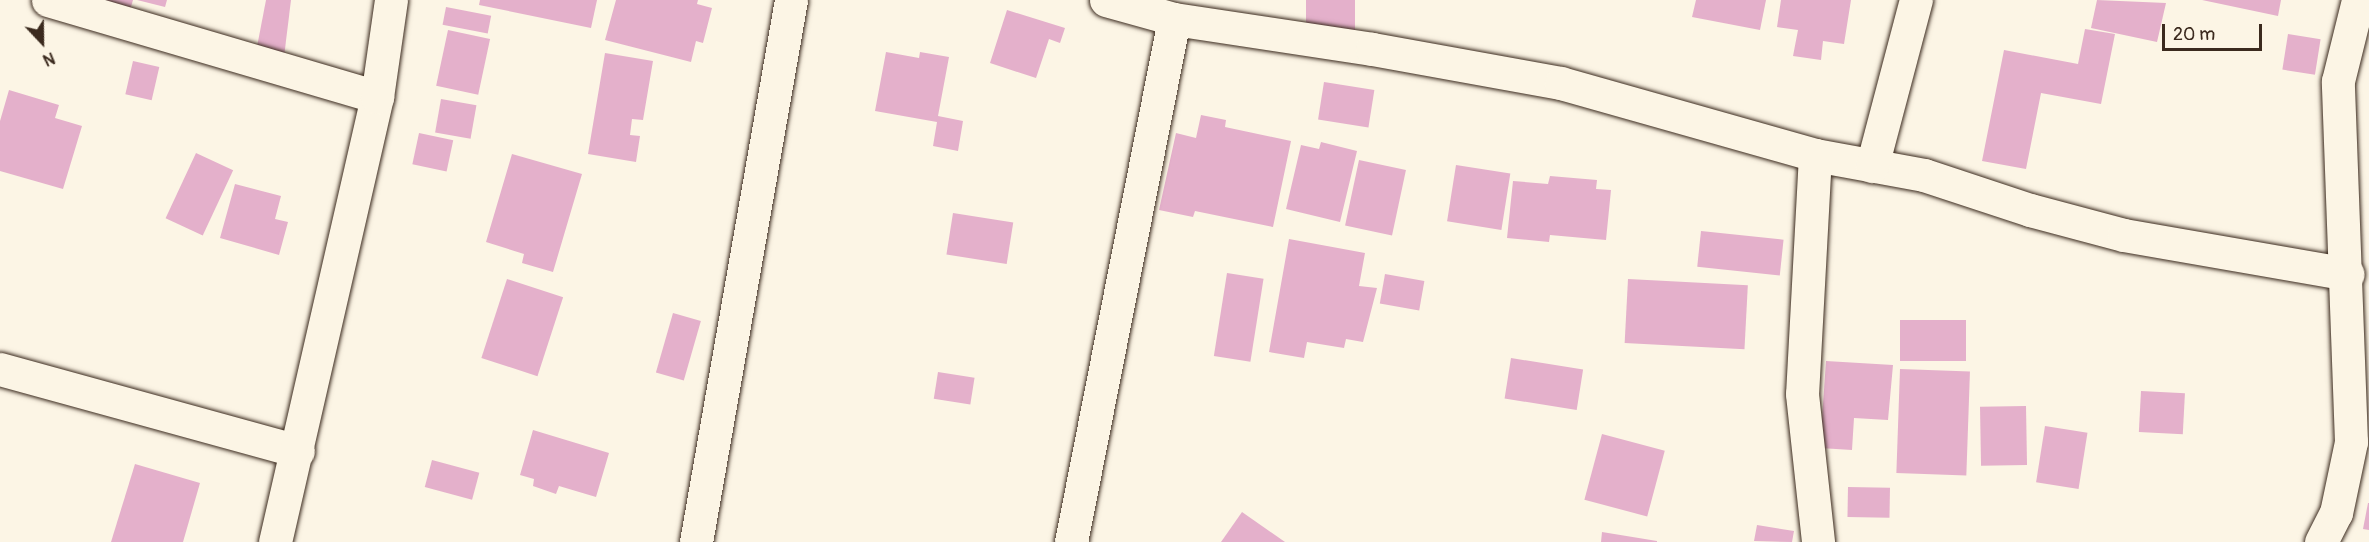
<!DOCTYPE html>
<html>
<head>
<meta charset="utf-8">
<style>
  body { margin:0 }
  #map { position:relative; width:2369px; height:542px; overflow:hidden; background:#fcf5e5; font-family:Pangolin,sans-serif }
  div>[style] { position:absolute }
  [style*='--x'] { left:calc(var(--x)*1px); top:calc(var(--y)*1px); width:calc(var(--w)*1px); rotate:calc(var(--a)*1deg) }
  .building>* { inset:0; background:#e4b0cb; transform-origin:0 0 }
  .roads { filter:drop-shadow(0 0 2px #3b2a1e) drop-shadow(0 0 2px #3b2a1e) }
  .minor>* { height:33px; margin:-16.5px; padding:0 16.5px; transform-origin:16.5px; border-radius:16.5px; background:#fcf5e5 }
  .secondary>* { height:33px; margin:-16.5px; padding:0 16.5px; transform-origin:16.5px; border-radius:16.5px; background:#fcf5e5 }
  span { translate:-50% -50%; white-space:nowrap; text-align:center; line-height:1.15; -webkit-text-stroke:4.5px #fcf5e5; paint-order:stroke }
  .north { position:absolute; left:12px; top:12px; width:60px; height:60px; -webkit-text-stroke:4px #fcf5e5; paint-order:stroke; rotate:158deg; font-size:16px; font-weight:700; line-height:24px; text-align:center; color:#3b2a1e }
  .north::after { content:''; display:block; margin:auto; width:21px; height:27px; background:#3b2a1e; clip-path:polygon(50% 0,100% 100%,50% 72%,0 100%) }
  .scale { position:absolute; left:2162px; top:24px; width:100px; height:27px; box-sizing:border-box; border:3px solid #3b2a1e; border-top:0; padding-left:8px; font-size:18px; line-height:21px; white-space:nowrap; color:#3b2a1e; -webkit-text-stroke:4px #fcf5e5; paint-order:stroke }
</style>
</head>
<body>
<div id="map">
  <div class="building">
    <i style="clip-path:polygon(87px 0,133px 0,130px 10px)"></i>
    <i style="clip-path:polygon(137px 0,167px 0,165px 7px)"></i>
    <i style="clip-path:polygon(266px 0,291px 0,284px 57px,256px 52px)"></i>
    <i style="clip-path:polygon(480px 0,597px 0,591px 28px,479px 5px)"></i>
    <i style="clip-path:polygon(616px 0,698px 0,697px 4px,712px 8px,703px 43px,696px 41px,691px 62px,605px 40px)"></i>
    <i style="left:1306px;top:0;width:49px;height:32px"></i>
    <i style="clip-path:polygon(1696px 0,1766px 0,1760px 30px,1692px 17px)"></i>
    <i style="clip-path:polygon(1781px 0,1851px 0,1844px 44px,1823px 41px,1821px 60px,1793px 56px,1798px 30px,1777px 27px)"></i>
    <i style="clip-path:polygon(2097px 0,2166px 3px,2157px 42px,2091px 28px)"></i>
    <i style="clip-path:polygon(2202px 0,2281px 0,2278px 16px)"></i>
    <i style="left:446px;top:7px;width:46px;height:18px;rotate:11deg"></i>
    <i style="clip-path:polygon(1007px 10px,1065px 28px,1060px 43px,1049px 39px,1036px 78px,990px 63px)"></i>
    <i style="clip-path:polygon(2085px 29px,2115px 34px,2101px 104px,2041px 93px,2026px 169px,1982px 161px,2004px 50px,2078px 64px)"></i>
    <i style="left:448px;top:30px;width:43px;height:57px;rotate:12deg"></i>
    <i style="left:2288px;top:34px;width:33px;height:36px;rotate:9deg"></i>
    <i style="clip-path:polygon(886px 52px,919px 58px,920px 52px,949px 57px,938px 116px,963px 121px,958px 151px,933px 146px,937px 122px,875px 111px)"></i>
    <i style="clip-path:polygon(605px 53px,653px 61px,643px 120px,632px 119px,630px 135px,640px 136px,636px 162px,588px 154px)"></i>
    <i style="left:133px;top:61px;width:27px;height:34px;rotate:13deg"></i>
    <i style="left:1324px;top:82px;width:51px;height:38px;rotate:9deg"></i>
    <i style="clip-path:polygon(9px 90px,59px 105px,55px 118px,82px 126px,63px 189px,0 171px,0 121px)"></i>
    <i style="left:441px;top:99px;width:36px;height:34px;rotate:10deg"></i>
    <i style="clip-path:polygon(1201px 115px,1226px 120px,1225px 127px,1291px 141px,1273px 227px,1195px 211px,1193px 217px,1159px 210px,1176px 133px,1196px 138px)"></i>
    <i style="left:419px;top:133px;width:35px;height:32px;rotate:12deg"></i>
    <i style="clip-path:polygon(1321px 142px,1357px 151px,1340px 222px,1286px 209px,1301px 145px,1319px 149px)"></i>
    <i style="left:196px;top:153px;width:41px;height:72px;rotate:25deg"></i>
    <i style="clip-path:polygon(512px 154px,582px 174px,553px 272px,522px 263px,524px 254px,486px 242px)"></i>
    <i style="left:1359px;top:160px;width:48px;height:67px;rotate:12deg"></i>
    <i style="left:1456px;top:165px;width:55px;height:57px;rotate:9deg"></i>
    <i style="clip-path:polygon(1550px 176px,1597px 180px,1596px 189px,1611px 190px,1606px 240px,1550px 235px,1549px 242px,1507px 238px,1513px 181px,1548px 184px)"></i>
    <i style="clip-path:polygon(235px 184px,281px 196px,275px 219px,288px 222px,279px 255px,220px 238px)"></i>
    <i style="left:953px;top:213px;width:61px;height:42px;rotate:9deg"></i>
    <i style="left:1701px;top:231px;width:83px;height:36px;rotate:6deg"></i>
    <i style="clip-path:polygon(1289px 239px,1365px 253px,1359px 286px,1377px 288px,1363px 342px,1346px 339px,1344px 348px,1307px 342px,1304px 358px,1269px 352px)"></i>
    <i style="left:1227px;top:273px;width:37px;height:84px;rotate:9deg"></i>
    <i style="left:1385px;top:274px;width:40px;height:30px;rotate:10deg"></i>
    <i style="left:507px;top:279px;width:59px;height:83px;rotate:18deg"></i>
    <i style="left:1628px;top:279px;width:120px;height:64px;rotate:3deg"></i>
    <i style="left:673px;top:313px;width:29px;height:62px;rotate:16deg"></i>
    <i style="left:1900px;top:320px;width:66px;height:41px"></i>
    <i style="left:1511px;top:358px;width:73px;height:41px;rotate:9deg"></i>
    <i style="clip-path:polygon(1826px 361px,1893px 365px,1888px 420px,1854px 418px,1852px 450px,1820px 448px)"></i>
    <i style="left:1900px;top:369px;width:70px;height:104px;rotate:2deg"></i>
    <i style="left:938px;top:372px;width:37px;height:27px;rotate:9deg"></i>
    <i style="left:2141px;top:391px;width:44px;height:41px;rotate:3deg"></i>
    <i style="left:2026px;top:406px;width:59px;height:46px;rotate:89deg"></i>
    <i style="left:2045px;top:426px;width:43px;height:57px;rotate:9deg"></i>
    <i style="clip-path:polygon(533px 430px,609px 453px,596px 497px,559px 486px,556px 494px,533px 486px,534px 479px,520px 475px)"></i>
    <i style="left:1602px;top:434px;width:65px;height:68px;rotate:15deg"></i>
    <i style="left:432px;top:460px;width:49px;height:28px;rotate:15deg"></i>
    <i style="clip-path:polygon(135px 464px,200px 483px,183px 542px,111px 542px)"></i>
    <i style="left:1848px;top:487px;width:42px;height:30px;rotate:1deg"></i>
    <i style="clip-path:polygon(2368px 503px,2369px 503px,2369px 530px,2363px 529px)"></i>
    <i style="clip-path:polygon(1242px 512px,1285px 542px,1221px 542px)"></i>
    <i style="clip-path:polygon(1757px 525px,1794px 531px,1792px 542px,1754px 541px)"></i>
    <i style="clip-path:polygon(1602px 532px,1657px 541px,1657px 542px,1601px 542px)"></i>
  </div>
  <div class="roads">
    <div class="minor">
      <i style="--x:48;--y:0;--w:343;--a:16.4"></i>
      <i style="--x:1106;--y:0;--w:71;--a:15.6"></i>
      <i style="--x:1174;--y:19;--w:200;--a:8.6"></i>
      <i style="--x:1372;--y:49;--w:192;--a:10.2"></i>
      <i style="--x:1561;--y:83;--w:264;--a:15.8"></i>
      <i style="--x:1815;--y:155;--w:111;--a:10.4"></i>
      <i style="--x:1924;--y:175;--w:112;--a:18.3"></i>
      <i style="--x:2030;--y:210;--w:97;--a:14.9"></i>
      <i style="--x:2124;--y:235;--w:227;--a:9.9"></i>
      <i style="--x:1815;--y:155;--w:239;--a:93.1"></i>
      <i style="--x:1802;--y:394;--w:149;--a:83.8"></i>
      <i style="--x:1872;--y:166;--w:172;--a:-75.2"></i>
      <i style="--x:0;--y:369;--w:309;--a:15.4"></i>
      <i style="--x:696;--y:542;--w:550;--a:-80.06"></i>
      <i style="--x:1071;--y:542;--w:533;--a:-78.86"></i>
      <i style="--x:2321;--y:542;--w:33;--a:-63"></i>
      <i style="--x:2336;--y:513;--w:73;--a:-78.1"></i>
      <i style="--x:2351;--y:442;--w:361;--a:-92.1"></i>
      <i style="--x:2338;--y:81;--w:83;--a:-76.1"></i>
    </div>
    <div class="secondary">
      <i style="--x:275;--y:542;--w:457;--a:-77.1"></i>
      <i style="--x:377;--y:97;--w:98;--a:-81.8"></i>
    </div>
  </div>
  <div class="north">N</div>
  <div class="scale">20 m</div>
</div>
</body>
</html>
